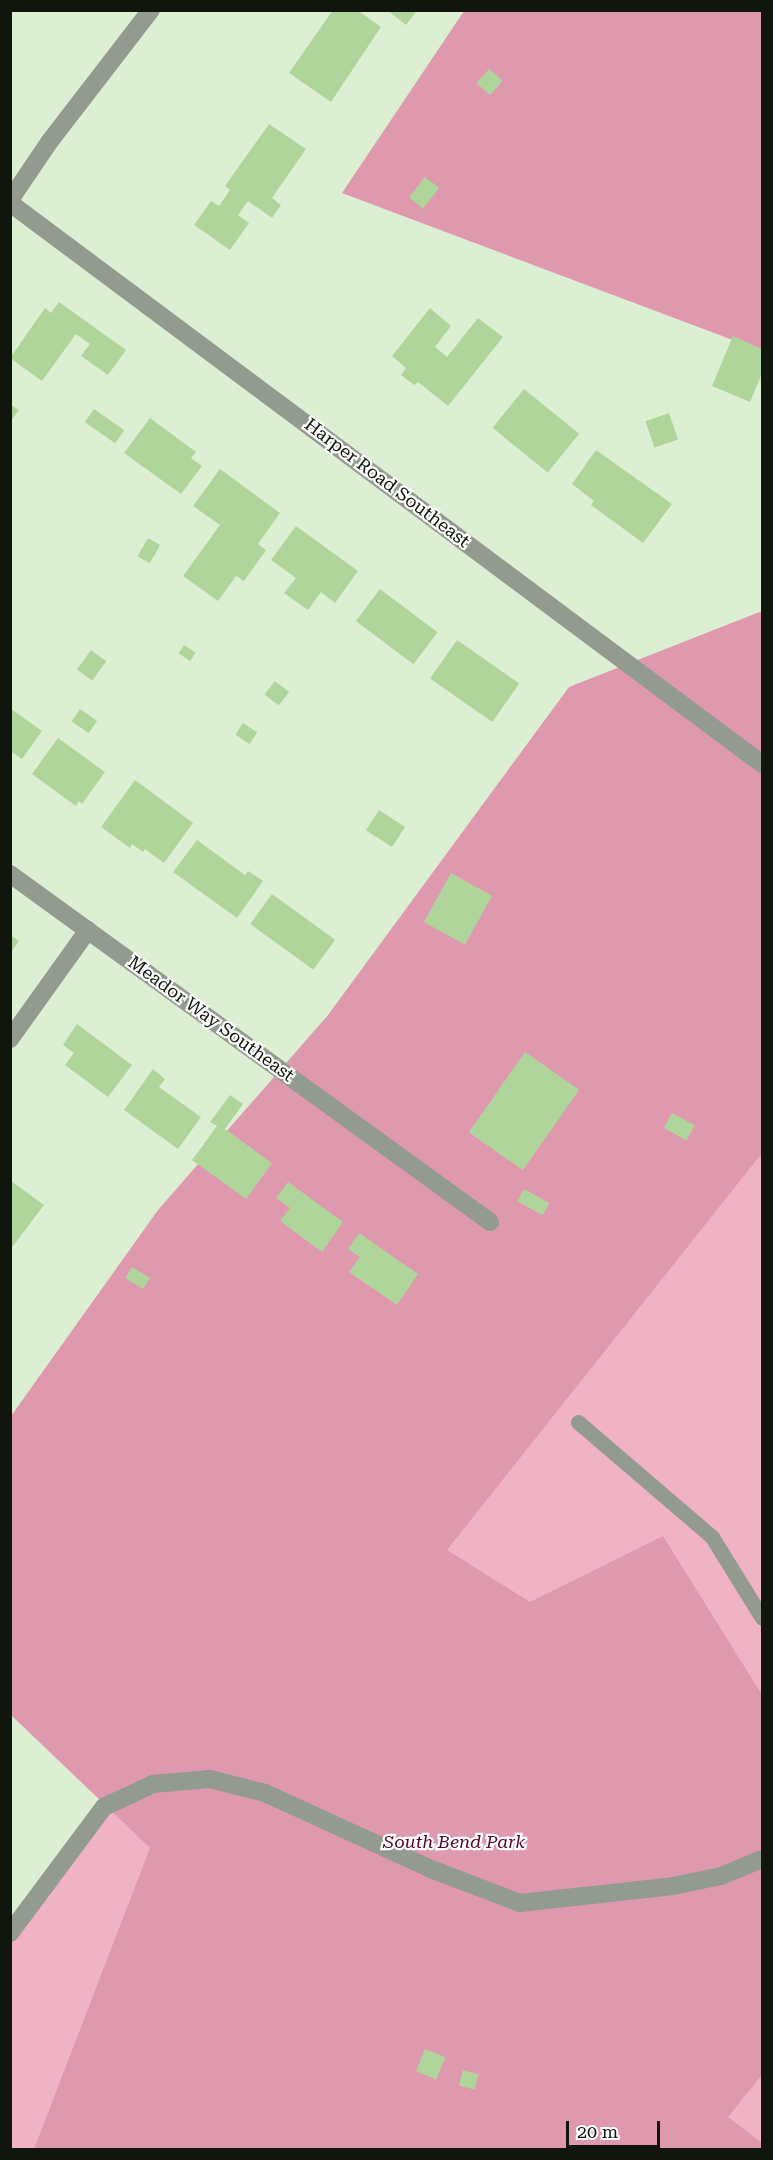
<!DOCTYPE html>
<html>
<head>
<meta charset="utf-8">
<style>
  body { margin:0 }
  #map { position:relative; width:773px; height:2160px; overflow:hidden; background:#ddefd3; font-family:"Roboto Serif",serif }
  div>[style] { position:absolute }
  [style*='--x'] { left:calc(var(--x)*1px); top:calc(var(--y)*1px); width:calc(var(--w)*1px); rotate:calc(var(--a)*1deg) }
  .green>* { inset:0; background:#f0b2c5 }
  .forest>* { inset:0; background:#de99af }
  .building>* { inset:0; background:#b0d59b; transform-origin:0 0 }
  .lane>* { height:15px; margin:-7.5px; padding:0 7.5px; transform-origin:7.5px; border-radius:7.5px; background:#939a8f }
  .street>* { height:18px; margin:-9px; padding:0 9px; transform-origin:9px; border-radius:9px; background:#939a8f }
  span { translate:-50% -50%; white-space:nowrap; text-align:center; line-height:1.15; -webkit-text-stroke:4.5px #fff; paint-order:stroke }
  .street-label { font-size:18px; color:#10160d }
  .park-label { font-size:18px; color:#57042d; font-style:italic }
  .frame { position:absolute; inset:0; border:12px solid #10160d; pointer-events:none }
  .scale { position:absolute; left:566px; top:2121px; width:94px; height:27px; box-sizing:border-box; border:3px solid #10160d; border-top:0; padding-left:8px; font-size:18px; line-height:21px; white-space:nowrap; color:#10160d; -webkit-text-stroke:4px #fff; paint-order:stroke }
</style>
</head>
<body>
<div id="map">
  <div class="green">
    <i style="clip-path:polygon(762px 857px,762px 2149px,11px 2149px,10px 1933px)"></i>
  </div>
  <div class="forest">
    <i style="clip-path:polygon(464px 11px,762px 11px,762px 351px,342px 193px)"></i>
    <i style="clip-path:polygon(762px 611px,762px 1153px,447px 1550px,530px 1602px,663px 1536px,762px 1695px,762px 2075px,728px 2117px,762px 2143px,762px 2149px,34px 2149px,150px 1848px,11px 1715px,11px 1416px,158px 1210px,328px 1015px,569px 687px)"></i>
  </div>
  <div class="building">
    <i style="clip-path:polygon(333px 10px,357px 10px,381px 27px,331px 102px,289px 73px)"></i>
    <i style="clip-path:polygon(387px 10px,414px 10px,416px 12px,406px 25px)"></i>
    <i style="left:489px;top:69px;width:18px;height:19px;rotate:41deg"></i>
    <i style="clip-path:polygon(269px 124px,306px 149px,272px 198px,281px 205px,272px 218px,248px 201px,238px 215px,249px 223px,230px 250px,194px 225px,211px 201px,219px 206px,230px 190px,225px 186px)"></i>
    <i style="left:425px;top:177px;width:18px;height:26px;rotate:38deg"></i>
    <i style="clip-path:polygon(59px 302px,126px 350px,108px 375px,81px 356px,90px 344px,76px 334px,42px 381px,10px 358px,45px 308px,51px 313px)"></i>
    <i style="clip-path:polygon(430px 308px,451px 326px,435px 347px,447px 357px,478px 318px,503px 337px,448px 406px,418px 382px,414px 385px,401px 375px,406px 368px,392px 356px)"></i>
    <i style="clip-path:polygon(733px 336px,762px 349px,762px 373px,750px 402px,712px 386px)"></i>
    <i style="left:524px;top:389px;width:71px;height:50px;rotate:39deg"></i>
    <i style="clip-path:polygon(10px 404px,19px 410px,10px 422px)"></i>
    <i style="left:94px;top:409px;width:37px;height:16px;rotate:35deg"></i>
    <i style="left:669px;top:413px;width:28px;height:25px;rotate:71deg"></i>
    <i style="clip-path:polygon(150px 418px,196px 452px,191px 458px,202px 466px,181px 494px,124px 453px)"></i>
    <i style="clip-path:polygon(596px 450px,672px 504px,643px 543px,591px 505px,594px 501px,572px 484px)"></i>
    <i style="clip-path:polygon(220px 469px,280px 513px,258px 544px,266px 550px,244px 581px,236px 576px,218px 601px,183px 576px,220px 525px,193px 506px)"></i>
    <i style="clip-path:polygon(296px 526px,358px 571px,335px 603px,321px 592px,308px 610px,284px 593px,296px 578px,271px 560px)"></i>
    <i style="left:148px;top:538px;width:14px;height:21px;rotate:30deg"></i>
    <i style="left:380px;top:589px;width:72px;height:40px;rotate:37deg"></i>
    <i style="left:457px;top:640px;width:76px;height:47px;rotate:35deg"></i>
    <i style="left:184px;top:645px;width:14px;height:10px;rotate:34deg"></i>
    <i style="left:91px;top:650px;width:19px;height:24px;rotate:36deg"></i>
    <i style="left:275px;top:681px;width:18px;height:17px;rotate:38deg"></i>
    <i style="clip-path:polygon(10px 708px,42px 731px,22px 759px,10px 751px)"></i>
    <i style="left:80px;top:709px;width:21px;height:15px;rotate:35deg"></i>
    <i style="left:243px;top:723px;width:17px;height:14px;rotate:33deg"></i>
    <i style="clip-path:polygon(58px 738px,105px 772px,82px 804px,79px 801px,76px 806px,32px 774px)"></i>
    <i style="clip-path:polygon(135px 780px,193px 823px,164px 863px,145px 849px,143px 852px,132px 844px,130px 848px,101px 827px)"></i>
    <i style="left:379px;top:810px;width:31px;height:24px;rotate:33deg"></i>
    <i style="clip-path:polygon(197px 840px,245px 875px,248px 871px,263px 881px,237px 918px,173px 872px)"></i>
    <i style="left:451px;top:873px;width:47px;height:56px;rotate:29deg"></i>
    <i style="left:272px;top:894px;width:78px;height:37px;rotate:36deg"></i>
    <i style="clip-path:polygon(10px 935px,19px 941px,10px 953px)"></i>
    <i style="clip-path:polygon(77px 1024px,132px 1065px,108px 1097px,65px 1065px,74px 1053px,63px 1045px)"></i>
    <i style="left:525px;top:1052px;width:66px;height:98px;rotate:35deg"></i>
    <i style="clip-path:polygon(153px 1069px,165px 1079px,159px 1087px,201px 1117px,178px 1149px,124px 1110px)"></i>
    <i style="clip-path:polygon(230px 1095px,243px 1104px,225px 1129px,272px 1163px,246px 1199px,192px 1160px,217px 1126px,210px 1122px)"></i>
    <i style="left:672px;top:1113px;width:26px;height:17px;rotate:29deg"></i>
    <i style="clip-path:polygon(11px 1181px,44px 1205px,10px 1250px,10px 1183px)"></i>
    <i style="clip-path:polygon(288px 1182px,343px 1222px,322px 1252px,280px 1221px,290px 1208px,276px 1198px)"></i>
    <i style="left:524px;top:1189px;width:29px;height:14px;rotate:29deg"></i>
    <i style="clip-path:polygon(359px 1233px,418px 1274px,397px 1305px,349px 1272px,360px 1257px,348px 1249px)"></i>
    <i style="left:132px;top:1267px;width:21px;height:13px;rotate:31deg"></i>
    <i style="left:425px;top:2049px;width:22px;height:24px;rotate:22deg"></i>
    <i style="left:463px;top:2070px;width:16px;height:16px;rotate:15deg"></i>
  </div>
  <div class="lane">
    <i style="--x:578;--y:1422;--w:177;--a:40.6"></i>
    <i style="--x:712;--y:1537;--w:95;--a:58.3"></i>
  </div>
  <div class="street">
    <i style="--x:10;--y:200;--w:71;--a:-55.9"></i>
    <i style="--x:50;--y:141;--w:165;--a:-52.4"></i>
    <i style="--x:10;--y:203;--w:938;--a:36.72"></i>
    <i style="--x:10;--y:874;--w:593;--a:35.94"></i>
    <i style="--x:10;--y:1039;--w:134;--a:-54.4"></i>
    <i style="--x:10;--y:1933;--w:157;--a:-53.3"></i>
    <i style="--x:104;--y:1807;--w:54;--a:-25.1"></i>
    <i style="--x:153;--y:1784;--w:57;--a:-5"></i>
    <i style="--x:210;--y:1779;--w:57;--a:14.3"></i>
    <i style="--x:265;--y:1793;--w:183;--a:24.6"></i>
    <i style="--x:431;--y:1869;--w:95;--a:20.9"></i>
    <i style="--x:520;--y:1903;--w:154;--a:-6.3"></i>
    <i style="--x:673;--y:1886;--w:49;--a:-11.8"></i>
    <i style="--x:721;--y:1876;--w:44;--a:-22.5"></i>
  </div>
  <div class="street-label">
    <span style="left:387px;top:483px;rotate:37deg">Harper Road Southeast</span>
    <span style="left:211px;top:1019px;rotate:36deg">Meador Way Southeast</span>
  </div>
  <div class="park-label">
    <span style="left:454px;top:1842px">South Bend Park</span>
  </div>
  <div class="frame"></div>
  <div class="scale">20 m</div>
</div>
</body>
</html>
